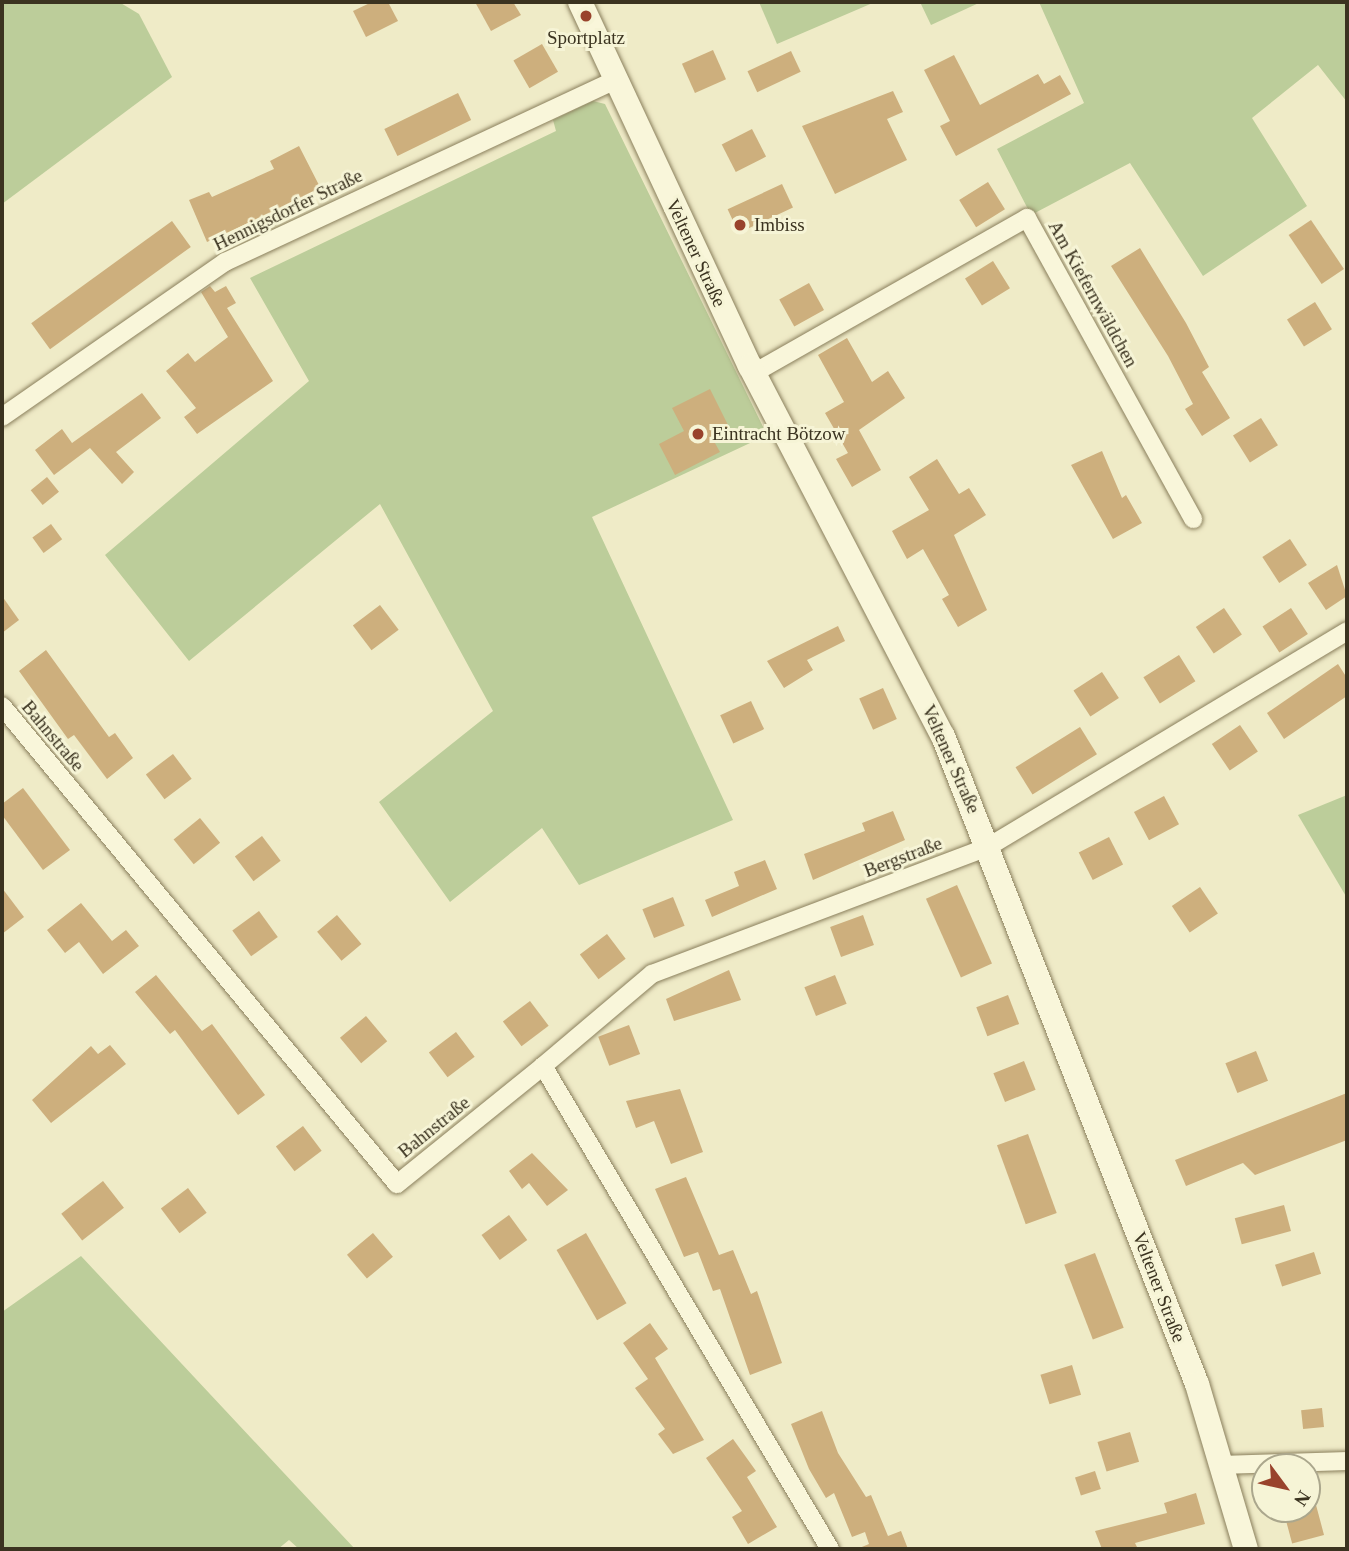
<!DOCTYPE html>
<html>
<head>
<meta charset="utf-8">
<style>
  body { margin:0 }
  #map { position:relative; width:1349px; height:1551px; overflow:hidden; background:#efebc7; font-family:"Times New Roman",serif }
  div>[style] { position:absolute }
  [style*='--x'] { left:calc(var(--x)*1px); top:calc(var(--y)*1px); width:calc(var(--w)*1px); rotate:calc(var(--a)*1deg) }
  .green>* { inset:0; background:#bccd9a }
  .building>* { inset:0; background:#cdaf7d; transform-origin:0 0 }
  .roads { filter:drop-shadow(0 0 2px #8a7f5c) drop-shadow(0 0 2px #8a7f5c) }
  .minor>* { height:18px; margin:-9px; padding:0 9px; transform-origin:9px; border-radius:9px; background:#f9f6da }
  .secondary>* { height:24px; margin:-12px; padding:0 12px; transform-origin:12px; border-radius:12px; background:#f9f6da }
  .dots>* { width:19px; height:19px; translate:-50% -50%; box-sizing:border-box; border:4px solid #f6f4d6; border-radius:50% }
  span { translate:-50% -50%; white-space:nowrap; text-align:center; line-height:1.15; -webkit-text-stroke:6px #f6f4d6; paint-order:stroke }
  .poi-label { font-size:19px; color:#3b3320 }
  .left { translate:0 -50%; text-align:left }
  .street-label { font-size:19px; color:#3b3320 }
  .frame { position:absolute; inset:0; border:4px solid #3b3320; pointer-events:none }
  .north { position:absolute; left:1251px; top:1453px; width:70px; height:70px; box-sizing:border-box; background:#f6f4d6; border:2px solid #aba78d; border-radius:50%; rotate:123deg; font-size:19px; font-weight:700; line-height:28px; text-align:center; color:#3b3320 }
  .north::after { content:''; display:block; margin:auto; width:24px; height:32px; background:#99432c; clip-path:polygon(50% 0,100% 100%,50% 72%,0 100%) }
</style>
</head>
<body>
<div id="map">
  <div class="green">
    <i style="clip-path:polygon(2px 2px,119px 2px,139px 14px,172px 77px,2px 204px)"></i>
    <i style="clip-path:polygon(759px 2px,875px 2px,777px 44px)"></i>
    <i style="clip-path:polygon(920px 2px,981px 2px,931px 25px)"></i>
    <i style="clip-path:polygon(1039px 2px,1347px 2px,1347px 102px,1318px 65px,1252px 118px,1307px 206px,1203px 276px,1130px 163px,1031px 215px,997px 149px,1084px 103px)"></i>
    <i style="clip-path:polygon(593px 101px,605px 104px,767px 435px,592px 517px,733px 820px,579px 885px,542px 828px,450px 902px,379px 802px,493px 711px,380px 504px,189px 661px,105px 555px,309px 381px,250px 278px,556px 131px,553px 120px)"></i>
    <i style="clip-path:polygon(1347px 795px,1347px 898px,1298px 815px)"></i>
    <i style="clip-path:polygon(81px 1256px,355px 1549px,299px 1549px,289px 1540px,278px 1549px,2px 1549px,2px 1312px)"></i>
  </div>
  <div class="building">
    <i style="clip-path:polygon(372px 2px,388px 2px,398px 21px,366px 37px,353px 11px)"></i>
    <i style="clip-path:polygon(475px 2px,513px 2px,521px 15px,491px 31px)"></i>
    <i style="left:542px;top:44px;width:32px;height:33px;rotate:60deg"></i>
    <i style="left:713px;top:50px;width:32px;height:34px;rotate:66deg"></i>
    <i style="left:791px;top:51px;width:23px;height:48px;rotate:65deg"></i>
    <i style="clip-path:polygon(954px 55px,980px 105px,1038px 74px,1044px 84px,1060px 75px,1071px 94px,956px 156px,940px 126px,950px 121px,924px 70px)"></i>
    <i style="clip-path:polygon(893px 91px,903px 112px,887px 119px,907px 160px,835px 194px,802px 126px)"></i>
    <i style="left:458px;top:93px;width:30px;height:82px;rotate:64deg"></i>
    <i style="left:752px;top:129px;width:31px;height:34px;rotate:63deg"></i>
    <i style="clip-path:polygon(299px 146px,321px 189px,207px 242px,189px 200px,209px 192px,212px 197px,274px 169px,270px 161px)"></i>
    <i style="left:988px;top:182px;width:32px;height:34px;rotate:58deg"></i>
    <i style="left:782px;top:184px;width:26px;height:60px;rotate:65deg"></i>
    <i style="left:1311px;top:220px;width:59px;height:27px;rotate:56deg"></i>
    <i style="left:172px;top:221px;width:32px;height:174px;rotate:54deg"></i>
    <i style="clip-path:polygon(1140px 248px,1186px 323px,1209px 367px,1202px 372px,1230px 418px,1202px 436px,1185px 409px,1193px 404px,1168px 356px,1111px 266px)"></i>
    <i style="left:993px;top:261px;width:32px;height:33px;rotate:58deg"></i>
    <i style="left:809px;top:283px;width:31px;height:34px;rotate:61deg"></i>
    <i style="clip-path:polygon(210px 286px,215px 292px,226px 286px,236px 303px,227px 308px,273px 381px,197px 434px,184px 417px,196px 408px,166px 371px,188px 353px,195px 362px,228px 337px,201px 292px)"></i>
    <i style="left:1315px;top:302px;width:32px;height:33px;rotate:58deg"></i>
    <i style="clip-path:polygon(847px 338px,872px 382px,888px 371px,905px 398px,859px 430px,881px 470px,852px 487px,836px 459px,848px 453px,825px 413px,844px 402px,818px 355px)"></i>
    <i style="clip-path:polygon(710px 389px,729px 427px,711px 436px,720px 452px,675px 475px,659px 444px,684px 431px,672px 408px)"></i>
    <i style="clip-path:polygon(142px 393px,161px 418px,116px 452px,134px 472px,122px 484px,90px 448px,54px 475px,35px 450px,62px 429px,72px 443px)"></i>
    <i style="left:1261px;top:418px;width:32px;height:33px;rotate:58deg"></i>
    <i style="clip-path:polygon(1102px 451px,1122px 498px,1126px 495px,1142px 523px,1113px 539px,1071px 465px)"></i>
    <i style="clip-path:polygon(937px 459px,959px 494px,969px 488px,986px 515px,954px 535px,987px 610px,958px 627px,942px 599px,949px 595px,923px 549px,907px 559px,892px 531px,929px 510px,909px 477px)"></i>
    <i style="left:47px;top:477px;width:19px;height:21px;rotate:51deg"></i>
    <i style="left:51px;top:524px;width:19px;height:23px;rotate:54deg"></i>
    <i style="left:1290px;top:539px;width:31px;height:33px;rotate:57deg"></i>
    <i style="clip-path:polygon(1337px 565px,1347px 596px,1326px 610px,1308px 583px)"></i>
    <i style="clip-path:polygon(2px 596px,19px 620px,2px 633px)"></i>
    <i style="left:380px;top:605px;width:31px;height:34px;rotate:53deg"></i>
    <i style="left:1224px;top:608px;width:32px;height:34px;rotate:56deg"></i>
    <i style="left:1291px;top:608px;width:31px;height:34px;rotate:57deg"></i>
    <i style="clip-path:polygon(838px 626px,845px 641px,807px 660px,813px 670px,784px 688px,767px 661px)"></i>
    <i style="clip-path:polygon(46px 650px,109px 737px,115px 733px,133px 758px,107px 779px,74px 735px,68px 739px,19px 671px)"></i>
    <i style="left:1179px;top:655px;width:31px;height:42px;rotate:58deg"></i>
    <i style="clip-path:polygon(1338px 664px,1347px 678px,1347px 696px,1284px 739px,1267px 713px)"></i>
    <i style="left:1102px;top:672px;width:31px;height:34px;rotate:57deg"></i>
    <i style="left:883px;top:688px;width:34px;height:26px;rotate:66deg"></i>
    <i style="left:751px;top:701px;width:31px;height:34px;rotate:65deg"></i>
    <i style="left:1240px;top:725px;width:32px;height:34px;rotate:56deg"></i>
    <i style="left:1080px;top:727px;width:32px;height:76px;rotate:58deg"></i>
    <i style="left:173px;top:754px;width:31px;height:34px;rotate:53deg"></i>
    <i style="clip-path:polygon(23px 788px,70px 850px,43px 870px,2px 815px,2px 804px)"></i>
    <i style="left:1164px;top:796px;width:32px;height:34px;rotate:62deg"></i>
    <i style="clip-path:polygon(893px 811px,905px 840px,813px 880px,804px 854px,865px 831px,862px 823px)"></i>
    <i style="left:200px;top:818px;width:32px;height:34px;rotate:51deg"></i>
    <i style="left:262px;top:836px;width:31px;height:34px;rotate:53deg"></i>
    <i style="left:1109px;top:837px;width:31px;height:34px;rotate:63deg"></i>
    <i style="clip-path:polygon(765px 860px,777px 889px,712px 917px,705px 900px,739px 886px,734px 872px)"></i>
    <i style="left:957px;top:885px;width:86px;height:34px;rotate:66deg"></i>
    <i style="left:1200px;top:887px;width:32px;height:34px;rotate:56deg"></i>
    <i style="clip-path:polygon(2px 888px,24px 917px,2px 934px)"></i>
    <i style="left:673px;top:897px;width:31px;height:33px;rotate:68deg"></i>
    <i style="clip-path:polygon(81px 903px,112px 941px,126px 930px,139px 946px,103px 974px,79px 942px,65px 953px,47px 930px)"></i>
    <i style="left:259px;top:911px;width:32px;height:33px;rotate:54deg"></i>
    <i style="left:337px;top:915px;width:38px;height:26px;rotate:50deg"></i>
    <i style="left:863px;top:915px;width:32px;height:35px;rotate:70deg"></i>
    <i style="left:607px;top:934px;width:31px;height:34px;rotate:53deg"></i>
    <i style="clip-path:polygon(729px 970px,741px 1000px,674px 1021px,666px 999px)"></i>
    <i style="clip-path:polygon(156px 975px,202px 1031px,212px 1024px,265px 1095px,238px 1115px,175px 1030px,170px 1034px,135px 992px)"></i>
    <i style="left:835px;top:975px;width:31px;height:33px;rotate:68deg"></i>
    <i style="left:1008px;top:995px;width:31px;height:34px;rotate:69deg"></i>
    <i style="left:530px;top:1001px;width:31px;height:34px;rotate:53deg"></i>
    <i style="left:366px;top:1016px;width:33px;height:34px;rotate:50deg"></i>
    <i style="left:629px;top:1025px;width:31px;height:33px;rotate:69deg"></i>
    <i style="left:456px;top:1032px;width:31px;height:34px;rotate:53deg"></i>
    <i style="clip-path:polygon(110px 1045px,126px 1064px,51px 1123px,32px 1100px,91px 1046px,98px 1054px)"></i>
    <i style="left:1256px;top:1051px;width:32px;height:33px;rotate:68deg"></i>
    <i style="left:1024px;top:1061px;width:31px;height:33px;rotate:68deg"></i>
    <i style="clip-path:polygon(680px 1089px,703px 1152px,671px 1164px,654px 1121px,636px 1128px,626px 1101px)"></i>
    <i style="clip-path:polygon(1347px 1093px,1347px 1140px,1255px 1175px,1243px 1163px,1186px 1186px,1175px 1160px)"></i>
    <i style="left:303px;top:1126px;width:31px;height:34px;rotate:53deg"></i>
    <i style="left:1028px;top:1134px;width:84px;height:33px;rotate:70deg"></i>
    <i style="clip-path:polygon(532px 1153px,568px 1190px,547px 1206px,529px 1183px,522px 1189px,509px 1171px)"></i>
    <i style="clip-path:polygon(686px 1177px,719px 1255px,733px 1250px,751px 1294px,757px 1291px,782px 1363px,750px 1375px,720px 1289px,713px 1291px,698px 1252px,684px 1257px,655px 1189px)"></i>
    <i style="left:103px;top:1181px;width:34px;height:53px;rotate:52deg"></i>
    <i style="left:188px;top:1188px;width:31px;height:34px;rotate:53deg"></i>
    <i style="left:1284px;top:1205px;width:27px;height:51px;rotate:75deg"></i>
    <i style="left:509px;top:1215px;width:31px;height:34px;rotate:54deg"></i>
    <i style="left:373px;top:1233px;width:31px;height:34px;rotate:50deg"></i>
    <i style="left:586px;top:1233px;width:81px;height:34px;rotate:60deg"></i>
    <i style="left:1314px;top:1252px;width:23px;height:41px;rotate:72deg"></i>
    <i style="left:1095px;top:1253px;width:80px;height:33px;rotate:69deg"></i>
    <i style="clip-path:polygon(650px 1323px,668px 1349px,655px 1358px,704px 1440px,673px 1454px,658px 1434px,665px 1429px,635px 1388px,648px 1379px,623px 1343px)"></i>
    <i style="left:1072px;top:1365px;width:31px;height:33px;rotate:73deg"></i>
    <i style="left:1322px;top:1408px;width:19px;height:21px;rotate:84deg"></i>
    <i style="clip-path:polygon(822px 1411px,838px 1453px,866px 1497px,871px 1495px,888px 1536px,901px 1531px,908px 1549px,857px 1549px,869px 1544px,865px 1532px,852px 1537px,834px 1493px,826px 1498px,809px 1469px,791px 1424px)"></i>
    <i style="left:1130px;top:1432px;width:31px;height:34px;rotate:73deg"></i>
    <i style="clip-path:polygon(733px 1439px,756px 1471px,747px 1477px,777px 1527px,748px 1544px,732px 1517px,742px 1511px,706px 1458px)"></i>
    <i style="left:1095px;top:1471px;width:19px;height:21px;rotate:72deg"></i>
    <i style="clip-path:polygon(1196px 1493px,1205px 1524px,1135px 1543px,1138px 1549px,1102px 1549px,1095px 1531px,1167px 1513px,1164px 1503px)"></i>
    <i style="left:1316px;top:1505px;width:31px;height:33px;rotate:75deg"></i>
  </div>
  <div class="roads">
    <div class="minor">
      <i style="--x:754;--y:373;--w:314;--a:-29.6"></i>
      <i style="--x:1027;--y:218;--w:344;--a:61.1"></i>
      <i style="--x:2;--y:417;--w:272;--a:-34.8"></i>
      <i style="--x:225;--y:262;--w:430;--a:-25"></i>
      <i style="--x:2;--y:706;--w:620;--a:50.43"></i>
      <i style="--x:397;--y:1184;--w:188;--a:-38.9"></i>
      <i style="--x:543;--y:1066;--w:562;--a:59.28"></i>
      <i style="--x:543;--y:1066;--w:143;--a:-40.2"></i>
      <i style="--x:652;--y:974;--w:359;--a:-20.7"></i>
      <i style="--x:988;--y:847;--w:419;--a:-31"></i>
      <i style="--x:1221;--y:1465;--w:126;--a:-1.8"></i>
    </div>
    <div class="secondary">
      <i style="--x:580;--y:2;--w:402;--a:65"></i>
      <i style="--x:750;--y:366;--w:417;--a:62.5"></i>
      <i style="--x:943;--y:736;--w:696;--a:68.6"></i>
      <i style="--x:1197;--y:1384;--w:172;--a:73.5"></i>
    </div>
  </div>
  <div class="dots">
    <i style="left:586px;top:16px;background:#99432c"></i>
    <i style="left:740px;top:225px;background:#99432c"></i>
    <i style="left:698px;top:434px;background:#99432c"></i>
  </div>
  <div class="poi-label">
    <span style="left:586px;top:38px">Sportplatz</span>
    <span class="left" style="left:754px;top:225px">Imbiss</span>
    <span class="left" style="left:712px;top:434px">Eintracht Bötzow</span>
  </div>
  <div class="street-label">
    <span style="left:288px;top:210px;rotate:-26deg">Hennigsdorfer Straße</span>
    <span style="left:696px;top:253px;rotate:65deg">Veltener Straße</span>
    <span style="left:1093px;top:294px;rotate:61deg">Am Kiefernwäldchen</span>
    <span style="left:53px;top:736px;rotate:50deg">Bahnstraße</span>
    <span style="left:951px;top:759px;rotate:66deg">Veltener Straße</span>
    <span style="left:903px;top:857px;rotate:-21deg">Bergstraße</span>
    <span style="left:434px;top:1127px;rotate:-39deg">Bahnstraße</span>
    <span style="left:1159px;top:1287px;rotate:69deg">Veltener Straße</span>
  </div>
  <div class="frame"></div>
  <div class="north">N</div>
</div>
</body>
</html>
